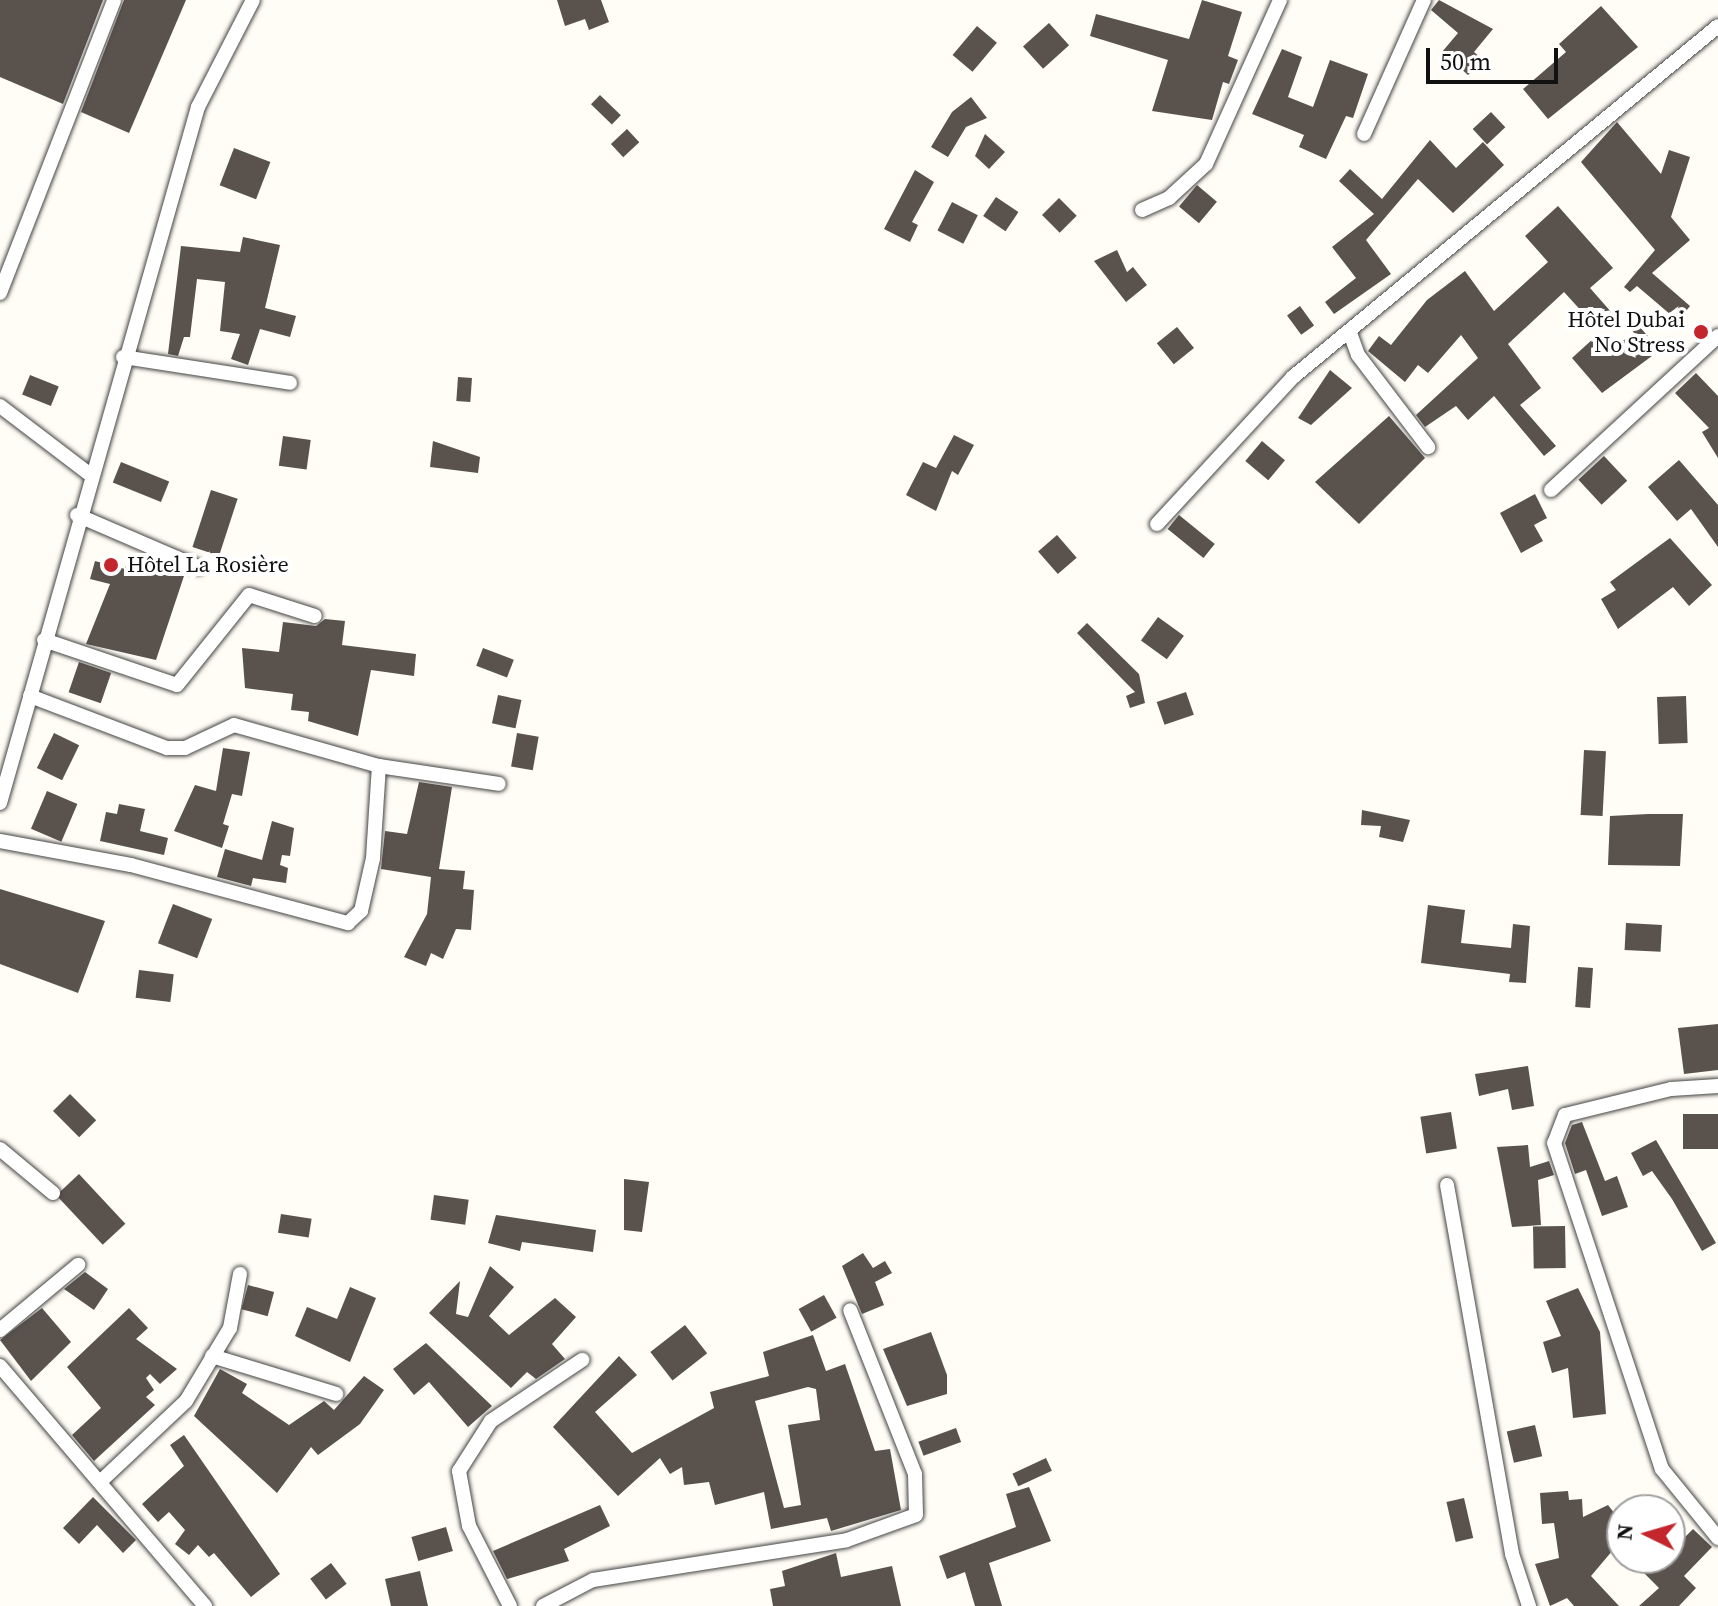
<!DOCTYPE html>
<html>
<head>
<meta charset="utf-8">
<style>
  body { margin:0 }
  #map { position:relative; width:1718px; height:1606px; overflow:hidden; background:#fffdf5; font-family:"Source Serif 4",serif }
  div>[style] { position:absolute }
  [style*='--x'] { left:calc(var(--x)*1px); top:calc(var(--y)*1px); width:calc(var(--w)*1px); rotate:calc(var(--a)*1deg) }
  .building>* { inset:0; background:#5a524d; transform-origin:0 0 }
  .roads { filter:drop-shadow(0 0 2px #444) drop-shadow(0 0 2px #444) }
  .minor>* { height:14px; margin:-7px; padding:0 7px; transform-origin:7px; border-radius:7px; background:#fff }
  .dots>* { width:22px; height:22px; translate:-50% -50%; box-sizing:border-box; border:4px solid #fff; border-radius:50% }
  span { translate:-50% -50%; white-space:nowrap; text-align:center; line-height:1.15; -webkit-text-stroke:8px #fff; paint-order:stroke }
  .poi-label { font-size:22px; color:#111 }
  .right { translate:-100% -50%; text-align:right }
  .left { translate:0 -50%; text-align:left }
  .north { position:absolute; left:1606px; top:1494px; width:80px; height:80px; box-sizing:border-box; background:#fff; border:2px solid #a0a0a0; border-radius:50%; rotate:275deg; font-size:22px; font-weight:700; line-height:32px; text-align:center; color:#111 }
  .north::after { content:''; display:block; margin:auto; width:28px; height:36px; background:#c4262e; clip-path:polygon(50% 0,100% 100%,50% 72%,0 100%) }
  .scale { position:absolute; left:1426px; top:48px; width:132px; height:36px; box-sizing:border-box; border:4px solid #111; border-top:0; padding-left:10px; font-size:24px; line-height:28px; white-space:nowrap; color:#111; -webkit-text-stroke:6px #fff; paint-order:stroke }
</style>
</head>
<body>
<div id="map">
  <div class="building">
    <i style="clip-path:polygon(0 0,103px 0,63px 104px,0 77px)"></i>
    <i style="clip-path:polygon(124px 0,186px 0,129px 133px,81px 112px)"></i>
    <i style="clip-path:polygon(557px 0,601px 0,609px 22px,589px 30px,585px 19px,565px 26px)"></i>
    <i style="clip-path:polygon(1202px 0,1242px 12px,1228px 56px,1238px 60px,1229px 84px,1223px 82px,1212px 120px,1152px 111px,1168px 60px,1090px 36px,1096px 14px,1189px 39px)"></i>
    <i style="clip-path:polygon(1439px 0,1493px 29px,1474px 52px,1482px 59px,1468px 75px,1442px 52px,1458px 33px,1431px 10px)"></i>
    <i style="clip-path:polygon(1601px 6px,1638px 47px,1548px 119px,1523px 89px,1566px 52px,1559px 44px)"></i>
    <i style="left:1049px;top:23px;width:30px;height:35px;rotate:48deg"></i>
    <i style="left:977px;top:26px;width:26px;height:38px;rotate:40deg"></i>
    <i style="clip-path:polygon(1282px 49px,1302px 57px,1288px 97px,1313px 107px,1330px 60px,1368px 74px,1353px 118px,1346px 116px,1326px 159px,1299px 147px,1304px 135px,1252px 114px)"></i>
    <i style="left:600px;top:95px;width:29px;height:13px;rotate:44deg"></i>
    <i style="clip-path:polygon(971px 97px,987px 118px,966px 127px,948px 157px,931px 147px,952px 112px)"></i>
    <i style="left:1491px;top:112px;width:21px;height:25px;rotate:47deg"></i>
    <i style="clip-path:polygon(1617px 122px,1661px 174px,1669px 150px,1690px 157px,1671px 217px,1690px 240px,1652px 273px,1690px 306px,1678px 321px,1637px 286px,1630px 292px,1624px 287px,1655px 250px,1581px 162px)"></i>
    <i style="left:627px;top:129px;width:18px;height:22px;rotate:47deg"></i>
    <i style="clip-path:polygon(985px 134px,1005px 152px,989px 169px,975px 156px)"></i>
    <i style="clip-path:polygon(1430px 140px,1456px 168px,1483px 142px,1504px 165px,1453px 213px,1418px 179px,1366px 240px,1391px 274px,1334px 314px,1325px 302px,1356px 278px,1332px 247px,1374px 214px,1339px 181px,1350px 169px,1382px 199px)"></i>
    <i style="left:234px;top:148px;width:39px;height:40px;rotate:21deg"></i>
    <i style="clip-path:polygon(915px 170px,934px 182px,912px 222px,918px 225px,910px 242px,884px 229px)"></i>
    <i style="left:1197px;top:185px;width:26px;height:28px;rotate:40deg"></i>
    <i style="left:996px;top:197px;width:27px;height:23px;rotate:34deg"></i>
    <i style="left:1059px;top:198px;width:25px;height:24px;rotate:45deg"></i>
    <i style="left:952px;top:202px;width:29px;height:32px;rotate:27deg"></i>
    <i style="clip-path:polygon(1558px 206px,1613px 268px,1590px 288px,1612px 313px,1596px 327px,1564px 292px,1508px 344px,1541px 388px,1520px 405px,1556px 446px,1544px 456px,1494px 396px,1468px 420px,1456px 406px,1425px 427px,1416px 415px,1478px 358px,1461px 335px,1428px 373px,1418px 365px,1405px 382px,1368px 351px,1379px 336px,1391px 345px,1427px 300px,1465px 271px,1494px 311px,1548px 262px,1525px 236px)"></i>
    <i style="clip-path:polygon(243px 237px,280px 245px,265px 308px,296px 316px,290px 337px,260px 329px,248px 365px,231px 359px,240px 334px,220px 331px,225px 282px,197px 279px,190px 337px,184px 337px,178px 356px,168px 354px,181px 246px,240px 252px)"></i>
    <i style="clip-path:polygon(1117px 250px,1127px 272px,1133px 267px,1147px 285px,1126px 302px,1094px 261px)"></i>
    <i style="left:1300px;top:306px;width:24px;height:16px;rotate:54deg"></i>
    <i style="clip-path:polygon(1639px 326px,1660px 350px,1602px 393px,1572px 358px,1594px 338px,1608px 355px)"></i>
    <i style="left:1177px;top:327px;width:27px;height:26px;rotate:51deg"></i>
    <i style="clip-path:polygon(1330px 370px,1352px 388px,1311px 425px,1298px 418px)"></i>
    <i style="clip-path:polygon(1696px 373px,1718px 396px,1718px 458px,1702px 432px,1709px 428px,1675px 393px)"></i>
    <i style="left:30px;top:375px;width:31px;height:21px;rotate:22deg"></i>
    <i style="left:458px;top:377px;width:14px;height:24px;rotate:4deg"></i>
    <i style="clip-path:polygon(1389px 416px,1425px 458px,1359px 524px,1315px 482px)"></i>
    <i style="clip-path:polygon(954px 435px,974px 445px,958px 475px,952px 471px,936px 511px,906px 495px,923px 462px,936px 468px)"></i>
    <i style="left:283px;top:436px;width:28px;height:30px;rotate:8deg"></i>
    <i style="clip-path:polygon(433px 441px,480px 457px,478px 473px,430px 467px)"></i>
    <i style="left:1262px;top:441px;width:30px;height:26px;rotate:40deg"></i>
    <i style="left:1604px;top:456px;width:34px;height:35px;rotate:47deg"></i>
    <i style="clip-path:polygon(1679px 460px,1718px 505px,1718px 547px,1691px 509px,1677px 521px,1648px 487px)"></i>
    <i style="left:121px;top:462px;width:52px;height:22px;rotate:22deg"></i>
    <i style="left:211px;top:490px;width:28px;height:60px;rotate:18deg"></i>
    <i style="clip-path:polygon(1535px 494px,1547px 518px,1534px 525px,1543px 541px,1521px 553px,1500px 513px)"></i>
    <i style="left:1179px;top:515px;width:46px;height:18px;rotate:39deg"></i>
    <i style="left:1057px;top:535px;width:30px;height:25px;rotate:49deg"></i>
    <i style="clip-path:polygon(1670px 538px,1712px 585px,1689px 606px,1673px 587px,1618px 629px,1601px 599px,1616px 590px,1610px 582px)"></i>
    <i style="clip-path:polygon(128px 559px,185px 573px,156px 660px,86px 644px,110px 584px,90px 579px,95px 561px,125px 569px)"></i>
    <i style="left:1158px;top:617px;width:32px;height:29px;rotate:36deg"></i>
    <i style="clip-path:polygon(325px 619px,345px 621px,342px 645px,416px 654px,414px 676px,371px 670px,358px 736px,308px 721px,309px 712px,291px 710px,293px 694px,245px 688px,242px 648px,279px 652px,283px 622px,316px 626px)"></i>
    <i style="clip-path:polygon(1087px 623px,1139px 674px,1145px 703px,1130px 708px,1126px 696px,1135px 692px,1077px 633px)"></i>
    <i style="left:483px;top:648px;width:33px;height:19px;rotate:21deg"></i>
    <i style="left:79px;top:662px;width:34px;height:32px;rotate:19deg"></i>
    <i style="left:1186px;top:692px;width:24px;height:31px;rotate:71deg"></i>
    <i style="left:498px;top:695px;width:24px;height:29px;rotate:12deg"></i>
    <i style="left:1686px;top:696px;width:47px;height:29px;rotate:88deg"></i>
    <i style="left:54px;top:733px;width:28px;height:39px;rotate:26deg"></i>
    <i style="left:517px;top:733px;width:22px;height:34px;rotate:10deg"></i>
    <i style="clip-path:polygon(223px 748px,250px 752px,242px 796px,232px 794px,223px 824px,229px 826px,222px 848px,174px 831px,195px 785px,216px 791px)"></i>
    <i style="left:1584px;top:750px;width:22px;height:65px;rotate:3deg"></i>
    <i style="clip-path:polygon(419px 782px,452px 787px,439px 869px,465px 871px,463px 889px,474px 890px,471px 930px,456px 929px,443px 959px,431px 953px,426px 966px,404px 957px,427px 914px,431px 877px,381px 869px,385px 831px,407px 834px)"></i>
    <i style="left:47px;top:791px;width:33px;height:41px;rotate:23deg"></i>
    <i style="clip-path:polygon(119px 804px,145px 809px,140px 831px,168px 838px,164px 855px,100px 841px,106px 812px,117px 814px)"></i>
    <i style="clip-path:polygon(1362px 810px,1410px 820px,1403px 842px,1379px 837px,1381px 826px,1361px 825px)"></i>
    <i style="clip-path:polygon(1648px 814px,1683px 814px,1680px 866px,1608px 865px,1610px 816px)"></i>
    <i style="clip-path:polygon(272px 821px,294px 828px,290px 856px,282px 855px,280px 865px,288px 868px,286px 883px,253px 878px,251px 886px,217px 877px,225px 849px,262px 860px)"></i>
    <i style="clip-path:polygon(0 889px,105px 921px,78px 993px,0 964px)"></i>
    <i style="left:173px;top:904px;width:42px;height:42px;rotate:21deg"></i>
    <i style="clip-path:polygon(1428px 905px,1465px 910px,1461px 943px,1511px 948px,1513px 924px,1530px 926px,1526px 983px,1509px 982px,1510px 974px,1421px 963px)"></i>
    <i style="left:1626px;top:923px;width:36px;height:27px;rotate:3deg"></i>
    <i style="left:1578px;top:967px;width:15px;height:40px;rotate:4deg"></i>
    <i style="left:139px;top:970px;width:35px;height:28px;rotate:7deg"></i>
    <i style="clip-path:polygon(1718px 1024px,1718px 1070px,1684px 1074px,1678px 1028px)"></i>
    <i style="clip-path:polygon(1528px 1066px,1534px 1106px,1512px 1110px,1508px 1089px,1479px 1096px,1475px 1074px)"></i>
    <i style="left:70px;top:1094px;width:37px;height:24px;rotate:45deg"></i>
    <i style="left:1451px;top:1112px;width:37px;height:31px;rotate:81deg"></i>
    <i style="left:1718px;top:1114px;width:35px;height:35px;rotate:90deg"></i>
    <i style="clip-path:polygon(1582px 1122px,1605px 1181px,1617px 1176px,1628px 1207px,1602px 1216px,1586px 1170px,1575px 1174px,1565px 1143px,1572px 1125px)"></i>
    <i style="clip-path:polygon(1656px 1140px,1716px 1243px,1702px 1251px,1672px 1199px,1652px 1171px,1643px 1176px,1631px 1153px)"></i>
    <i style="clip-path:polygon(1528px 1145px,1530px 1167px,1549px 1161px,1554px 1175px,1538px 1180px,1541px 1225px,1512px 1227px,1497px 1147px)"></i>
    <i style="left:79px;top:1174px;width:68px;height:31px;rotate:47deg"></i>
    <i style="clip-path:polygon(624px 1179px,649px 1182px,642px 1232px,624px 1230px)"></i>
    <i style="left:434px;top:1195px;width:35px;height:25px;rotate:8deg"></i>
    <i style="left:281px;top:1214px;width:31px;height:19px;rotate:9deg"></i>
    <i style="clip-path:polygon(496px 1215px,596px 1230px,593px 1252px,522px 1242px,520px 1251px,488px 1243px)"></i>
    <i style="left:1565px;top:1226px;width:42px;height:32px;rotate:89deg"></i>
    <i style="clip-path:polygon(863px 1253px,873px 1268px,885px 1261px,892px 1273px,875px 1282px,884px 1305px,862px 1314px,842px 1266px)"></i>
    <i style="clip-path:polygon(490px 1266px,514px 1287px,489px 1316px,509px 1335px,555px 1298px,576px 1317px,552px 1344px,565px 1359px,536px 1379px,527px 1372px,511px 1388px,429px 1313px,460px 1281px,456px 1314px,468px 1317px)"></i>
    <i style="clip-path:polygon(85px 1272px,108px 1289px,94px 1310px,64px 1289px)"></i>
    <i style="left:248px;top:1285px;width:27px;height:25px;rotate:15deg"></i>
    <i style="clip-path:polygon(350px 1287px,376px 1298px,350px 1362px,295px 1336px,307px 1307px,337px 1319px)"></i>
    <i style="clip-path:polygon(1578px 1288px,1600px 1332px,1606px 1414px,1573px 1418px,1568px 1368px,1552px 1373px,1543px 1342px,1561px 1336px,1546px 1301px)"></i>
    <i style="left:824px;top:1295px;width:26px;height:29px;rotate:61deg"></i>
    <i style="clip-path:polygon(42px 1308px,71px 1342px,31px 1381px,0 1340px)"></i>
    <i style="clip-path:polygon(129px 1308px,148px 1328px,136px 1339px,177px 1369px,160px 1384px,150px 1374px,146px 1378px,154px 1390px,146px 1397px,155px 1405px,94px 1461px,72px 1435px,101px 1408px,67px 1367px)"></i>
    <i style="left:685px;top:1325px;width:36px;height:44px;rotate:52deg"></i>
    <i style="clip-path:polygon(931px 1332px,947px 1375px,947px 1394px,907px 1406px,883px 1349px)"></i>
    <i style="clip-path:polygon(evenodd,813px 1335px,826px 1371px,845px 1364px,875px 1451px,890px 1449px,901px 1510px,831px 1531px,827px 1518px,771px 1529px,764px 1492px,715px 1505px,709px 1482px,684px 1485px,682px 1467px,670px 1474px,660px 1458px,618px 1496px,553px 1427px,619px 1356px,637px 1375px,595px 1412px,632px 1453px,714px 1408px,710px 1392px,769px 1376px,763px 1352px,813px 1335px,808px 1387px,816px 1389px,820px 1420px,788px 1425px,801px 1505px,784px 1508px,755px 1401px,808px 1387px)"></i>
    <i style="clip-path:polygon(426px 1343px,492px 1406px,468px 1427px,429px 1382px,414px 1395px,393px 1369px)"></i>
    <i style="clip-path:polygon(220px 1369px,247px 1384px,242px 1393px,289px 1425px,324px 1401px,334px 1410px,364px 1376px,384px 1390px,360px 1424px,318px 1455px,311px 1447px,277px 1493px,194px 1416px)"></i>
    <i style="left:1535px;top:1425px;width:32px;height:29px;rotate:77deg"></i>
    <i style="left:956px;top:1428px;width:15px;height:40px;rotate:70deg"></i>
    <i style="clip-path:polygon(184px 1435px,280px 1574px,251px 1597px,214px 1553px,209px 1557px,198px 1545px,189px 1555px,175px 1544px,185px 1530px,169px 1512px,158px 1522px,142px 1504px,184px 1466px,170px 1445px)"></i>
    <i style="left:1046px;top:1458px;width:14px;height:37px;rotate:65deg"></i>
    <i style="clip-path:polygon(1029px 1487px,1051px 1541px,989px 1563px,1002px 1606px,975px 1606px,965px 1572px,947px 1579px,939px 1556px,1016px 1527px,1006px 1494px)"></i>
    <i style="clip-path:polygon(1568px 1491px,1569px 1500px,1582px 1499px,1583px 1517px,1608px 1505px,1622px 1523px,1622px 1563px,1613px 1550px,1591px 1576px,1619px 1606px,1574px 1606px,1567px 1598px,1550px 1606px,1535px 1564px,1559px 1558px,1554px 1523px,1542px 1524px,1540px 1493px)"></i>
    <i style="clip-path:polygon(93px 1497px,136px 1540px,123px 1553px,97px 1525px,79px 1544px,63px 1528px)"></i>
    <i style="left:1464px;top:1498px;width:41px;height:18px;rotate:77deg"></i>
    <i style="clip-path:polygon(600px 1505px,610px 1526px,564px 1549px,569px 1561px,507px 1579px,493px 1551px)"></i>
    <i style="clip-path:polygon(1670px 1518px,1684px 1538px,1693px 1529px,1712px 1547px,1684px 1576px,1696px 1588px,1679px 1606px,1639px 1606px,1659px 1588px,1629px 1558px,1670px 1558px)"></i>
    <i style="left:446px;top:1527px;width:25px;height:36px;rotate:74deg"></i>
    <i style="clip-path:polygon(836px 1553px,841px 1577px,892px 1566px,901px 1606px,773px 1606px,770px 1589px,785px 1586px,782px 1571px)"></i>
    <i style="left:331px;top:1563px;width:26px;height:26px;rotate:53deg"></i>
    <i style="clip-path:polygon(420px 1571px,428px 1606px,391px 1606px,385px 1579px)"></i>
  </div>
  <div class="roads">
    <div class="minor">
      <i style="--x:1364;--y:134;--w:147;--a:-65.9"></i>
      <i style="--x:1142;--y:210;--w:30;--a:-24"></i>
      <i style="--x:1169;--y:198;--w:50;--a:-42.6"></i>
      <i style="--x:1206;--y:164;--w:180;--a:-65.7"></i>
      <i style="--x:0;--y:293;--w:314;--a:-68.7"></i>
      <i style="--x:1350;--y:333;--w:23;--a:70"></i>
      <i style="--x:1358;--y:355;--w:116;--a:52.7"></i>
      <i style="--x:123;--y:357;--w:169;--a:8.8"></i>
      <i style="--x:0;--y:406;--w:111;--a:37.3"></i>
      <i style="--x:1551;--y:490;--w:227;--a:-42.7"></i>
      <i style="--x:77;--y:515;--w:132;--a:23.3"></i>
      <i style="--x:1157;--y:524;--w:200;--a:-47.2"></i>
      <i style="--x:1293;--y:377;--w:551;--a:-39.55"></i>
      <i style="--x:44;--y:640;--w:140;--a:18.7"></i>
      <i style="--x:177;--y:685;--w:115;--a:-51.3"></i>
      <i style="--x:249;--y:595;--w:69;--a:17.7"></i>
      <i style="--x:30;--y:696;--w:147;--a:20.8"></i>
      <i style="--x:167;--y:748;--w:18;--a:0"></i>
      <i style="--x:185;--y:748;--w:54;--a:-25.1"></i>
      <i style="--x:234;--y:725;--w:151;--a:15.8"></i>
      <i style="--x:379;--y:766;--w:121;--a:8.5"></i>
      <i style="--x:0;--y:803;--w:724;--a:-74.12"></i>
      <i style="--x:198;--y:107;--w:120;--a:-62.8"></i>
      <i style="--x:0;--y:841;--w:133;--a:10.4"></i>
      <i style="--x:131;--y:865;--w:225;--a:15"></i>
      <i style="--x:348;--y:923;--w:18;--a:-43"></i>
      <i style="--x:361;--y:911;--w:54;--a:-77.2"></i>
      <i style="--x:373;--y:858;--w:92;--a:-86.3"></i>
      <i style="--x:1718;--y:1086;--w:47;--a:176.3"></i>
      <i style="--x:1671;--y:1089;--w:109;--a:166.2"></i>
      <i style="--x:1565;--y:1115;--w:30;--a:111"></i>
      <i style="--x:1554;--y:1143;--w:343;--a:71.7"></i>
      <i style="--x:1662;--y:1469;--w:89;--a:50.9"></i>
      <i style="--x:0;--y:1149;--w:69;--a:39.7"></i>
      <i style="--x:1447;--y:1185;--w:375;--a:80"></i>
      <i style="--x:1512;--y:1554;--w:55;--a:71.9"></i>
      <i style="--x:0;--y:1330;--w:102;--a:-39.8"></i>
      <i style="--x:212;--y:1356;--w:130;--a:17"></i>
      <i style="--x:0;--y:1366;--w:316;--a:49.5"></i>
      <i style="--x:100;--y:1482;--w:118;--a:-43.3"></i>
      <i style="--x:186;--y:1401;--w:85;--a:-58.9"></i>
      <i style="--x:230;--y:1328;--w:55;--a:-79.5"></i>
      <i style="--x:510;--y:1606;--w:90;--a:-117.1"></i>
      <i style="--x:469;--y:1526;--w:56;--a:-100.3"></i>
      <i style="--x:459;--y:1471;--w:59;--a:-57.4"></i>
      <i style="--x:491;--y:1421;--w:110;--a:-33.8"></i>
      <i style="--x:543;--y:1606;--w:56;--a:-27.5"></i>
      <i style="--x:593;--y:1580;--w:257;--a:-8.9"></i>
      <i style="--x:847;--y:1540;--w:73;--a:-19.9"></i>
      <i style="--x:916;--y:1515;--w:41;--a:-91.4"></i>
      <i style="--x:915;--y:1474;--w:176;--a:-111.6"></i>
    </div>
  </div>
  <div class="dots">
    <i style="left:1701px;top:332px;background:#c4262e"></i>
    <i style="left:111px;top:565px;background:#c4262e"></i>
  </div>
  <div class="poi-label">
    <span class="right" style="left:1685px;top:332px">Hôtel Dubai<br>No Stress</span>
    <span class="left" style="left:127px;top:565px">Hôtel La Rosière</span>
  </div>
  <div class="north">N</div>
  <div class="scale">50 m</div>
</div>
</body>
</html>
